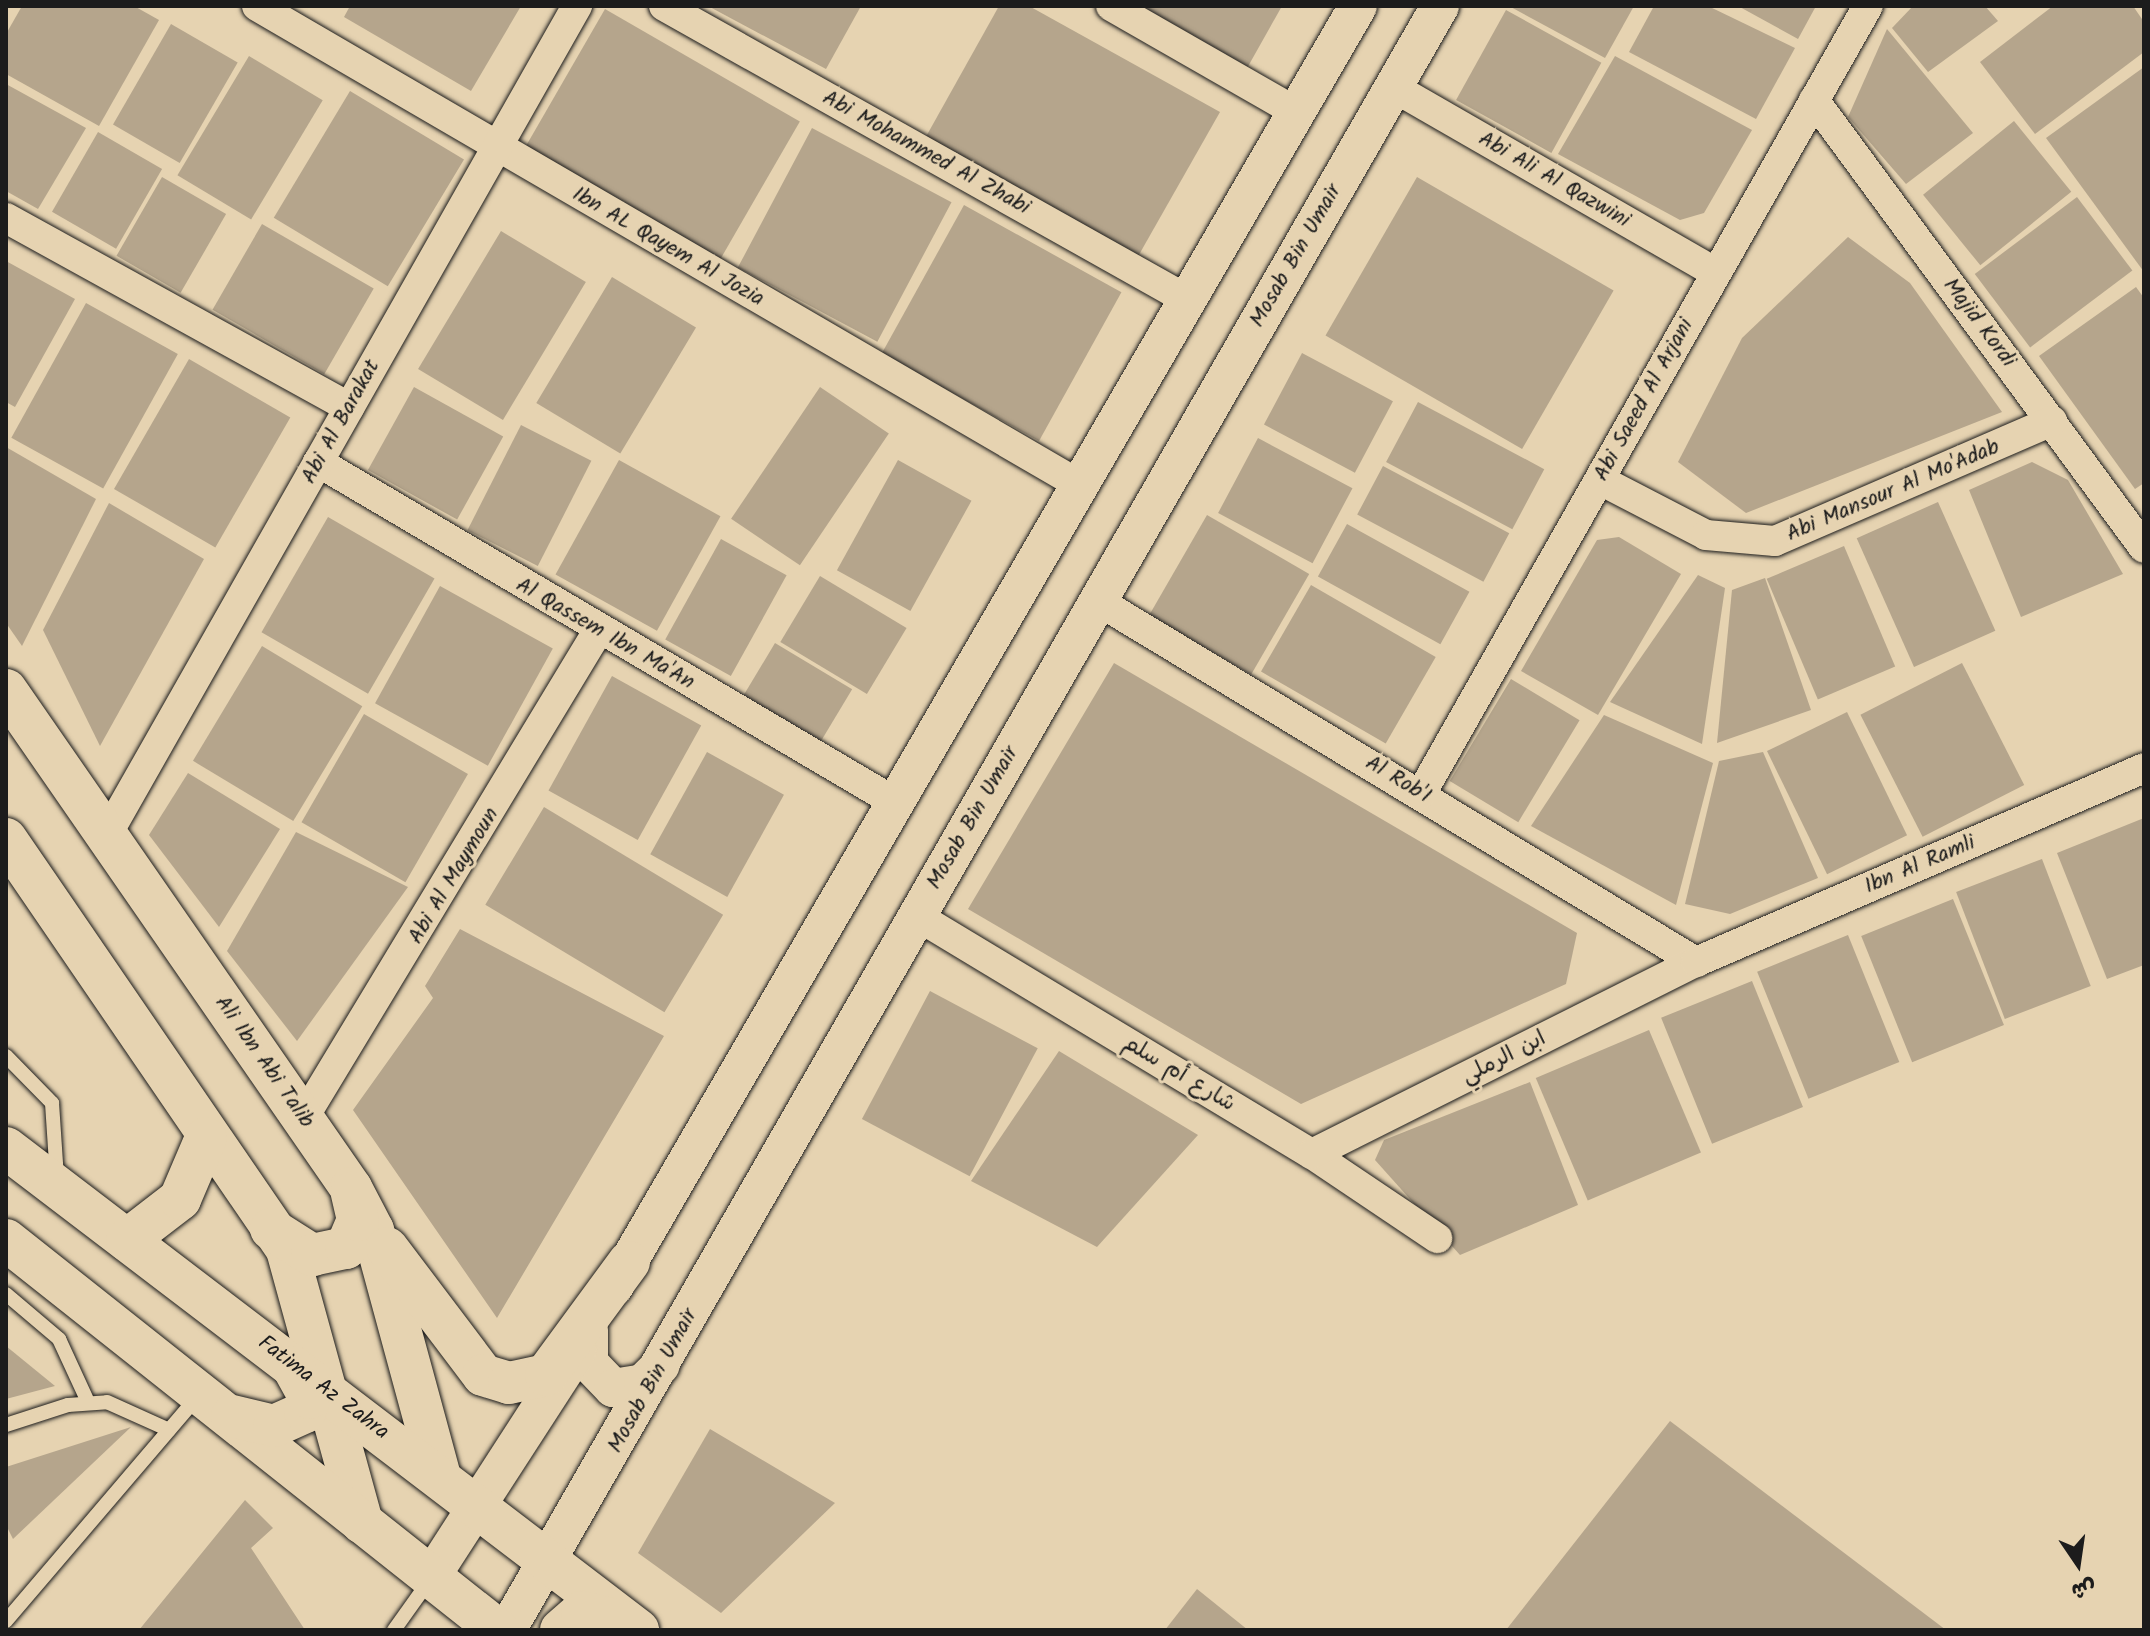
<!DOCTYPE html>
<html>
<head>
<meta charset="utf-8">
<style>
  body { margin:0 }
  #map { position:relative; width:2150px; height:1636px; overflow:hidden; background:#e6d3b1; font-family:Kalam,"Playpen Sans Arabic",sans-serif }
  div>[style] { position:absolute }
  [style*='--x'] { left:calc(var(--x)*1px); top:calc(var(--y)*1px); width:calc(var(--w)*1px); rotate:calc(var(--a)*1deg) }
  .building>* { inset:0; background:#b5a58c; transform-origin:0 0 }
  .roads { filter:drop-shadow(0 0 2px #1c1c1c) drop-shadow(0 0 2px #1c1c1c) }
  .service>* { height:14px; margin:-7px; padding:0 7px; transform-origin:7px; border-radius:7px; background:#e6d3b1 }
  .minor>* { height:30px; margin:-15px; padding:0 15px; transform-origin:15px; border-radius:15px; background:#e6d3b1 }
  .tertiary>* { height:38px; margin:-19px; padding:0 19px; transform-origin:19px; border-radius:19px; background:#e6d3b1 }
  .secondary>* { height:42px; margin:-21px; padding:0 21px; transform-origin:21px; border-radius:21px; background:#e6d3b1 }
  span { translate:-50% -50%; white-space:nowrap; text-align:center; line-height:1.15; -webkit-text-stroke:6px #e6d3b1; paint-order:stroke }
  .street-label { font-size:22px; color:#1c1c1c }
  .frame { position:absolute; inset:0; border:8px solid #1c1c1c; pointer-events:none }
  .north { position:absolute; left:2038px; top:1524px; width:80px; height:80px; -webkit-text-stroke:6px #e6d3b1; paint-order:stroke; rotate:167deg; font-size:22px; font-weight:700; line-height:32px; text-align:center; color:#1c1c1c }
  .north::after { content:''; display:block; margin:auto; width:28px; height:36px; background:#1c1c1c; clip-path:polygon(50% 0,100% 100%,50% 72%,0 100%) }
</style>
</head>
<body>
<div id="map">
  <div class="building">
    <i style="clip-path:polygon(22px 6px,134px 6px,159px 20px,99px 126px,6px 74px,6px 34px)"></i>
    <i style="clip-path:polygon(350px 6px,521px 6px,471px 91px,344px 17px)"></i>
    <i style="clip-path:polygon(708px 6px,861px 6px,826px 69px)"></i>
    <i style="clip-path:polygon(999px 6px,1029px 6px,1220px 112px,1136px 260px,923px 142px)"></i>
    <i style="clip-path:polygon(1133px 6px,1282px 6px,1246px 70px)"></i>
    <i style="clip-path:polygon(1509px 6px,1634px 6px,1605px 58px)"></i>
    <i style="clip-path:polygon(1654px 6px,1708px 6px,1795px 48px,1756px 119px,1629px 52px)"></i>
    <i style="clip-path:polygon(1738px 6px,1816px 6px,1798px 39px)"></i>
    <i style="clip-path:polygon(1913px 6px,1985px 6px,1998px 21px,1928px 72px,1892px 28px)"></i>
    <i style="clip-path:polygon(2053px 6px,2133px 6px,2144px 22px,2144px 52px,2035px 134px,1980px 62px)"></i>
    <i style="left:605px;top:9px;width:225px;height:161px;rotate:30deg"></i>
    <i style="left:1506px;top:10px;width:109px;height:103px;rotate:29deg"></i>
    <i style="left:171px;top:24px;width:77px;height:116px;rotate:30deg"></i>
    <i style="clip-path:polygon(1887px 29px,1973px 133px,1906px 184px,1848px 117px)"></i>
    <i style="left:249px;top:56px;width:86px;height:139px;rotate:31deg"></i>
    <i style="clip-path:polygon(1615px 56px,1752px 130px,1704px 213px,1680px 220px,1558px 154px)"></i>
    <i style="clip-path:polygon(2144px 67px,2144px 272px,2046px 138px)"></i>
    <i style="clip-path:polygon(6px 84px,86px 128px,38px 209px,6px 191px)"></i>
    <i style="left:350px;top:91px;width:133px;height:148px;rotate:31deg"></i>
    <i style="left:2014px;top:121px;width:91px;height:117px;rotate:51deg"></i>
    <i style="left:812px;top:128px;width:158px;height:158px;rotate:28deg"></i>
    <i style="left:98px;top:132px;width:74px;height:92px;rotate:30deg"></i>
    <i style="left:162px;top:177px;width:74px;height:91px;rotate:30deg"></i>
    <i style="left:1417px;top:177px;width:227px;height:183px;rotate:30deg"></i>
    <i style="left:2077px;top:197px;width:92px;height:128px;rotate:53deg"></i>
    <i style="left:964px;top:205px;width:180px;height:170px;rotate:29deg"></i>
    <i style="left:262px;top:224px;width:129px;height:99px;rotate:30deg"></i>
    <i style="left:501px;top:231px;width:99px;height:161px;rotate:31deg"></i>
    <i style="clip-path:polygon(1848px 237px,1910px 283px,2002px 412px,1746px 513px,1678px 462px,1742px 338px)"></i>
    <i style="clip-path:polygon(6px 261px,75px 299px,15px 407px,6px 402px)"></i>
    <i style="left:612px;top:277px;width:98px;height:147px;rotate:31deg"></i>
    <i style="clip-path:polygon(2136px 287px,2144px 298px,2144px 483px,2135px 489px,2039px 356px)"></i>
    <i style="left:86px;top:303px;width:105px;height:154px;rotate:29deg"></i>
    <i style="left:1302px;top:353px;width:103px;height:81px;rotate:28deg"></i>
    <i style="left:189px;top:359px;width:117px;height:150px;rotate:30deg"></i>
    <i style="left:414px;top:387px;width:102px;height:95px;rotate:29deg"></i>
    <i style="left:820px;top:387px;width:83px;height:159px;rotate:34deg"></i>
    <i style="left:1418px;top:402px;width:143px;height:68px;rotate:28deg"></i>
    <i style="left:521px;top:425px;width:79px;height:118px;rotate:27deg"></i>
    <i style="left:1258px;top:438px;width:107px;height:85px;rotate:28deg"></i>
    <i style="clip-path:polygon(6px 447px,96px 499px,22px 646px,6px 623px)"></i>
    <i style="left:619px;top:460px;width:116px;height:131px;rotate:29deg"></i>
    <i style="left:898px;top:460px;width:84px;height:126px;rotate:29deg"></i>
    <i style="clip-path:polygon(2032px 462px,2068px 480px,2123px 574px,2021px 617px,1969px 490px)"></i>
    <i style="left:1383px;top:466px;width:143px;height:55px;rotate:28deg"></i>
    <i style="left:1938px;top:502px;width:141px;height:89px;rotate:66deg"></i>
    <i style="clip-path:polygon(109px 503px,204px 559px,100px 746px,43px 630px)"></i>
    <i style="left:1207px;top:515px;width:118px;height:116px;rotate:30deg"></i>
    <i style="left:328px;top:517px;width:123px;height:133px;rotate:30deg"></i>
    <i style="left:1347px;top:524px;width:140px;height:60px;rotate:29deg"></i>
    <i style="clip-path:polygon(1619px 537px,1681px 574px,1598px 715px,1521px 671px,1597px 540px)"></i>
    <i style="left:721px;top:539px;width:75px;height:115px;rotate:29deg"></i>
    <i style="left:1844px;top:546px;width:131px;height:84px;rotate:67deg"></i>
    <i style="clip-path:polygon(1698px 575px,1725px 588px,1702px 744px,1610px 702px)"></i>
    <i style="left:820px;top:576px;width:101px;height:77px;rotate:31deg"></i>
    <i style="clip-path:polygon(1765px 578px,1811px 710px,1717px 743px,1732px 590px)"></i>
    <i style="left:1311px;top:585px;width:144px;height:100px;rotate:30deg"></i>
    <i style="left:440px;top:586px;width:129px;height:134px;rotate:29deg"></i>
    <i style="left:775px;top:643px;width:90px;height:63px;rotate:31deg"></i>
    <i style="left:262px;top:646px;width:117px;height:134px;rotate:31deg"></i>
    <i style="clip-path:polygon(1114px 663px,1577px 933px,1566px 984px,1301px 1104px,968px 909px)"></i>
    <i style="left:1962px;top:663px;width:137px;height:114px;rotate:63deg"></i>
    <i style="left:612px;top:676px;width:102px;height:131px;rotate:29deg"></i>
    <i style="left:1511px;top:679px;width:80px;height:119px;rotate:31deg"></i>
    <i style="left:1847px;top:712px;width:137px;height:89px;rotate:64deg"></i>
    <i style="left:364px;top:714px;width:120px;height:125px;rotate:30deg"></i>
    <i style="clip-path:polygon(1604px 715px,1713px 763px,1676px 905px,1531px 826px)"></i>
    <i style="left:707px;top:752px;width:88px;height:117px;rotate:29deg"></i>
    <i style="clip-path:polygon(1763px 752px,1818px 878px,1730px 914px,1685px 904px,1719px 761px)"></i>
    <i style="clip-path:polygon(188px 773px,280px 829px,219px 927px,149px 835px)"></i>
    <i style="left:544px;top:807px;width:209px;height:114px;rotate:31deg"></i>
    <i style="clip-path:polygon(2144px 818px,2144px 965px,2107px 979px,2057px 853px)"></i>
    <i style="clip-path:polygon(296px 832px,408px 887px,297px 1041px,227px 951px)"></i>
    <i style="left:2042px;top:859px;width:136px;height:92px;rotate:69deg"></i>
    <i style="left:1953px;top:899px;width:136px;height:99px;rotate:68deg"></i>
    <i style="clip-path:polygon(460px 929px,664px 1036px,497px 1318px,353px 1110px,433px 998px,425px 986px)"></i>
    <i style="left:1848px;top:935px;width:137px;height:98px;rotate:68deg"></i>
    <i style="left:1752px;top:981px;width:136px;height:98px;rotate:68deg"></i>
    <i style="left:930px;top:991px;width:122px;height:145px;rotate:28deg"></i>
    <i style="left:1649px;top:1030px;width:133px;height:123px;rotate:67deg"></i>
    <i style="clip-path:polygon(1059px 1051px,1198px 1135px,1097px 1247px,971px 1181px)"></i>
    <i style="clip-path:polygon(1530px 1082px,1578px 1205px,1460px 1255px,1375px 1160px,1384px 1140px)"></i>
    <i style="clip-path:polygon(6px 1346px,55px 1386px,6px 1399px)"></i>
    <i style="clip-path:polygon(1670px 1421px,1946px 1630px,1506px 1630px)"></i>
    <i style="clip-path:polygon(131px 1427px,13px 1539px,6px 1525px,6px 1467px)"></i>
    <i style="clip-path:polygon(710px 1429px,835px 1503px,721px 1613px,638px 1553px)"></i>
    <i style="clip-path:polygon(245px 1500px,273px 1528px,251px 1548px,305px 1630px,139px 1630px)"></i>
    <i style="clip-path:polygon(1197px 1589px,1248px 1630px,1165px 1630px)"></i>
  </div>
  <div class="roads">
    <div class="service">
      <i style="--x:6;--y:1056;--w:66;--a:45.6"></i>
      <i style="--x:52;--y:1103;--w:75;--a:86.2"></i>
      <i style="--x:6;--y:1294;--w:70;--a:40.3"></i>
      <i style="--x:59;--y:1339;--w:69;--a:65.3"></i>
      <i style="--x:6;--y:1425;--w:65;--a:-17.9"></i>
      <i style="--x:68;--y:1405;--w:39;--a:-4"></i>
      <i style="--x:107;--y:1402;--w:68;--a:24.3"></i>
      <i style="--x:6;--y:1621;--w:296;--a:-49.5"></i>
      <i style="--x:394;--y:1630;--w:60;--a:-54.5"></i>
    </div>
    <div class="minor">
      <i style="--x:257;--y:6;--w:952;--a:30.2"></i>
      <i style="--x:664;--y:6;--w:601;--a:29.3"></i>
      <i style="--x:1111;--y:6;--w:213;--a:29.8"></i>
      <i style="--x:1393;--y:87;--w:371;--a:29.9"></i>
      <i style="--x:1814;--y:100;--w:556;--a:53.62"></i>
      <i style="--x:6;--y:218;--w:392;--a:28.9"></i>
      <i style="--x:318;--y:462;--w:670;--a:30.51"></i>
      <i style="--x:1600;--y:480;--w:119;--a:27.4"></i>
      <i style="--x:1706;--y:535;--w:69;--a:5"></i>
      <i style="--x:1775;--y:541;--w:302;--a:-23.4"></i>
      <i style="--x:1098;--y:601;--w:699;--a:31.12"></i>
      <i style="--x:1421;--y:794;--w:906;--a:-60.44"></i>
      <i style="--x:105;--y:838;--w:957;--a:-60.43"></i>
      <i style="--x:917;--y:916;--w:461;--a:31.1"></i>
      <i style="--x:1312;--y:1154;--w:151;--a:33.9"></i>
      <i style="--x:304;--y:1117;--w:568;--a:-58.83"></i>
      <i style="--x:1312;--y:1154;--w:429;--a:-26.6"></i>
      <i style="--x:1696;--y:962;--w:488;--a:-23.4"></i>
    </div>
    <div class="tertiary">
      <i style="--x:614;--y:1287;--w:1481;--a:-59.85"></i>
      <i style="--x:589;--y:1330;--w:33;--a:90"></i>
      <i style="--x:589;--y:1363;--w:35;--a:46"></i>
      <i style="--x:613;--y:1388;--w:30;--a:-9"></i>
      <i style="--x:643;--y:1383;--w:25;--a:-45"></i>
      <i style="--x:431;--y:1577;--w:269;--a:-57.1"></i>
      <i style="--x:507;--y:1630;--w:1873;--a:-60.12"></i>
    </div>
    <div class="secondary">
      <i style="--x:6;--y:690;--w:606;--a:55.29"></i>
      <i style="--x:351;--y:1188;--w:47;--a:62.4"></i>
      <i style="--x:373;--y:1230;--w:252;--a:74.8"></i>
      <i style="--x:6;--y:839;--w:498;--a:55.6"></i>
      <i style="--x:287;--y:1250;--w:283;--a:74.6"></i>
      <i style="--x:6;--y:1148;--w:795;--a:37.33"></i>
      <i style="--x:271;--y:1229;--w:49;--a:32.4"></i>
      <i style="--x:312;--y:1255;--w:35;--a:-12"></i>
      <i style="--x:346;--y:1248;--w:30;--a:-67"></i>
      <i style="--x:358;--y:1220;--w:28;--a:-103"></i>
      <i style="--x:6;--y:1240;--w:628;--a:38.4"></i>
      <i style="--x:127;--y:1240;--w:67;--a:-37.7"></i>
      <i style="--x:180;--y:1199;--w:66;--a:-66.9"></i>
      <i style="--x:387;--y:1248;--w:159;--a:52.9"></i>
      <i style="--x:483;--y:1375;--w:27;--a:17"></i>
      <i style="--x:509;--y:1383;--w:38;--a:-12"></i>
      <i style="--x:546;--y:1375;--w:140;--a:-53.7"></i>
      <i style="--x:232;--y:1416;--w:43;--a:13.4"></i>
      <i style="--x:274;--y:1426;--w:34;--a:-24"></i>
      <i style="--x:305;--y:1412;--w:15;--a:-70"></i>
      <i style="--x:310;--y:1398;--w:35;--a:-119"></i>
      <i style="--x:561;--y:1630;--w:28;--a:-41"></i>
      <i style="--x:582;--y:1612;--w:46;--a:13.7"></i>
    </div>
  </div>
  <div class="street-label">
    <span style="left:926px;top:153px;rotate:29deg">Abi Mohammed Al Zhabi</span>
    <span style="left:1554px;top:180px;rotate:30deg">Abi Ali Al Qazwini</span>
    <span style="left:668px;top:247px;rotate:30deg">Ibn AL Qayem Al Jozia</span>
    <span style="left:1296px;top:256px;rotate:-60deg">Mosab Bin Umair</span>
    <span style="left:1979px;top:323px;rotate:53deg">Majid Kordi</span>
    <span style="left:1644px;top:400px;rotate:-61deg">Abi Saeed Al Arjani</span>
    <span style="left:341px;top:422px;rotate:-61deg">Abi Al Barakat</span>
    <span style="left:1893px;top:491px;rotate:-23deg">Abi Mansour Al Mo'Adab</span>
    <span style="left:605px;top:634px;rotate:30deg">Al Qassem Ibn Ma'An</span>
    <span style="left:1398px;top:780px;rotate:31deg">Al Rob'I</span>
    <span style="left:973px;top:818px;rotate:-60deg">Mosab Bin Umair</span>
    <span style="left:1920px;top:865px;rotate:-23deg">Ibn Al Ramli</span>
    <span style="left:454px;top:876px;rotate:-59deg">Abi Al Maymoun</span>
    <span style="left:1504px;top:1058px;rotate:-27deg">ابن الرملي</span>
    <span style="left:264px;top:1062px;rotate:55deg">Ali Ibn Abi Talib</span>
    <span style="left:1179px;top:1074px;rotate:31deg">شارع أم سلم</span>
    <span style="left:653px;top:1381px;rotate:-61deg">Mosab Bin Umair</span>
    <span style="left:323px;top:1388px;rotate:37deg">Fatima Az Zahra</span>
  </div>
  <div class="frame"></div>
  <div class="north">ش</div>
</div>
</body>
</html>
